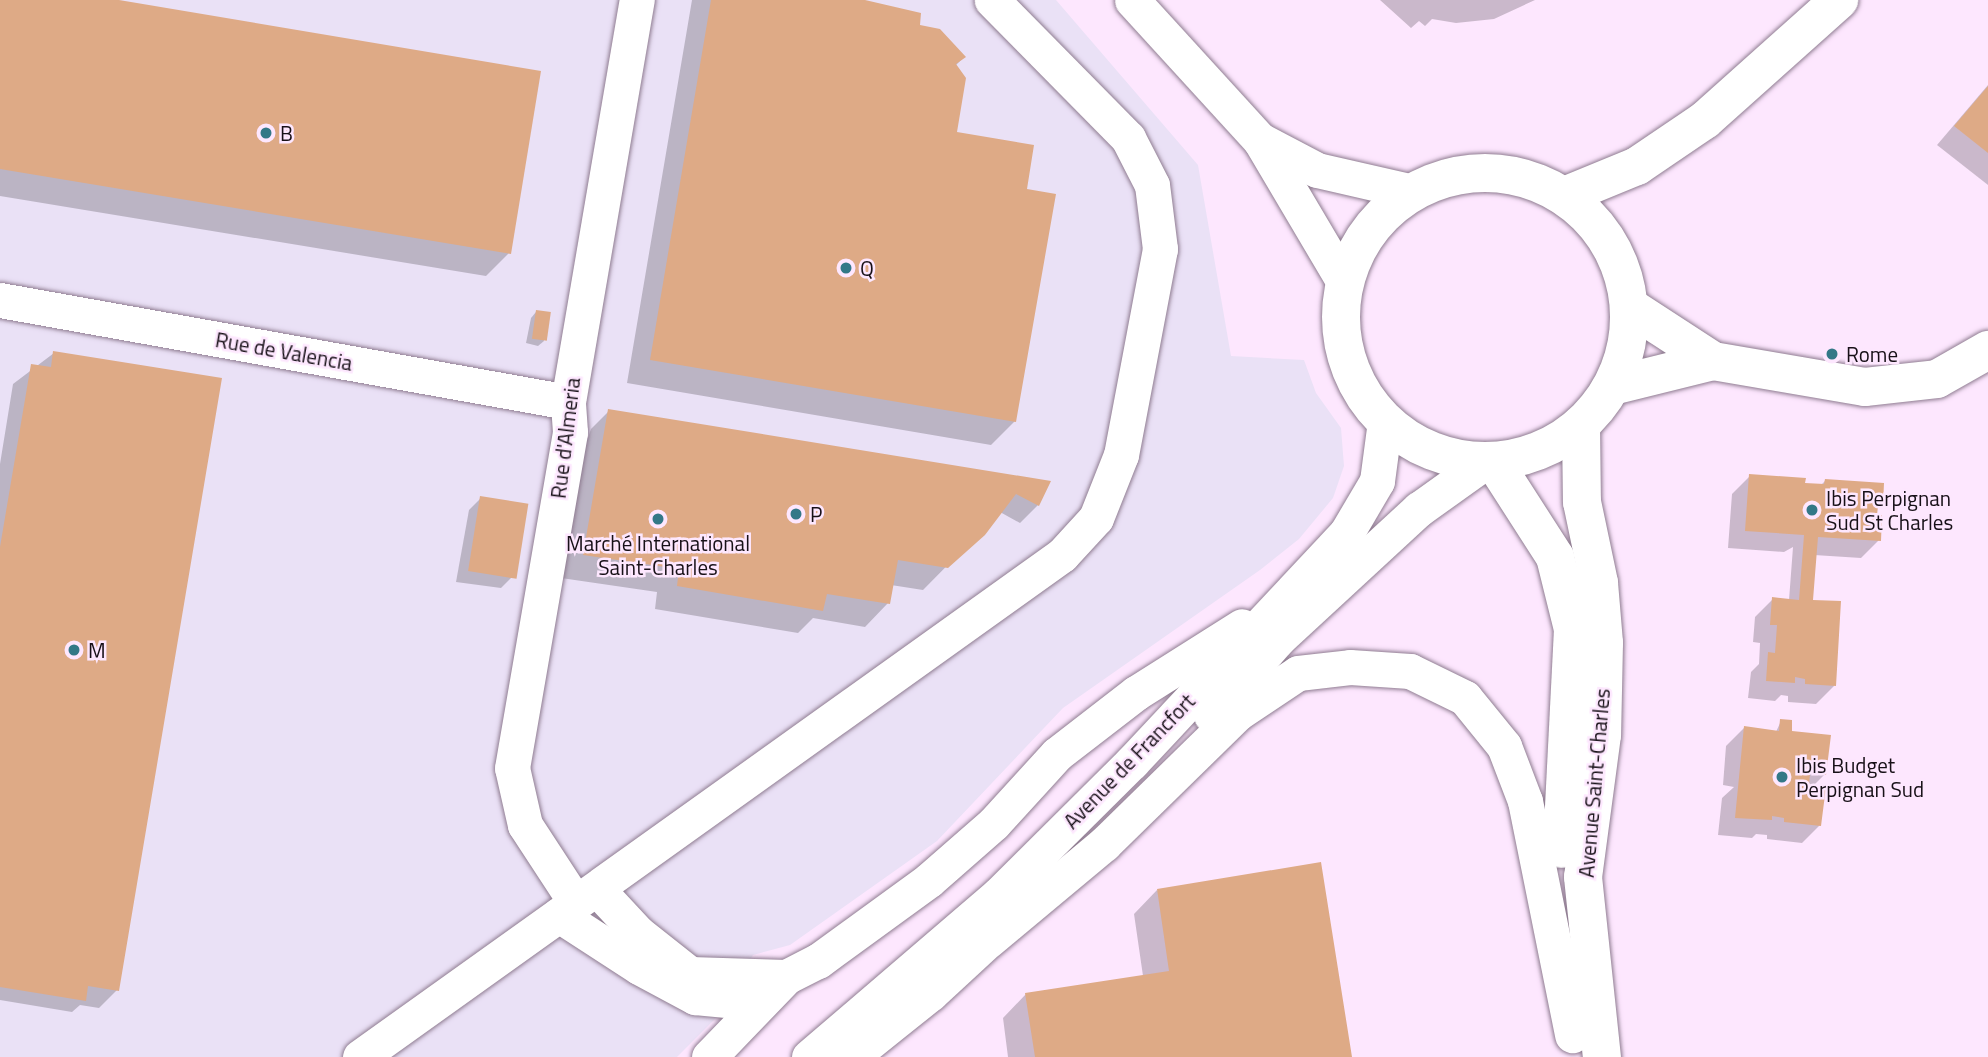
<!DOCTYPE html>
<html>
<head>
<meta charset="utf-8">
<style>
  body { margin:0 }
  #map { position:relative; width:1988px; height:1057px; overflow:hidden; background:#fde7fe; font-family:"Titillium Web",sans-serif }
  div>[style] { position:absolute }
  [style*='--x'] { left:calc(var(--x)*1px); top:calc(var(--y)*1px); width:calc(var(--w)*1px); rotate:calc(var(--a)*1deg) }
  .commercial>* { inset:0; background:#eae1f6 }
  .shadow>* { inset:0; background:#0003 }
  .building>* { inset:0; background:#deaa86; transform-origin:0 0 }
  .roads { filter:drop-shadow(0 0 2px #8f7c91) drop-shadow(0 0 2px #8f7c91) }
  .minor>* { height:35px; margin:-17.5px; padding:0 17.5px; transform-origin:17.5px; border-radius:17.5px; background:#fff }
  .tertiary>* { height:38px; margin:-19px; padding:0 19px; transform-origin:19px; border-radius:19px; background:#fff }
  .tertiary>.ring { margin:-19px; padding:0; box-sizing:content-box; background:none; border:38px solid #fff; border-radius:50% }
  .primary>* { height:38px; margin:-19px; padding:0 19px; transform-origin:19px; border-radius:19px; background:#fff }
  .dots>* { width:19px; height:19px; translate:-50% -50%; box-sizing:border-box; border:4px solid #fde7fe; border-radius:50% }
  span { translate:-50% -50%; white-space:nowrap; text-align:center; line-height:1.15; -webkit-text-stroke:5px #fde7fe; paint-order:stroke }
  .poi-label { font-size:21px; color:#171017 }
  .left { translate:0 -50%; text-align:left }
  .street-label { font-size:21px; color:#171017 }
</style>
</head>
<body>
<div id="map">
  <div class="commercial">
    <i style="clip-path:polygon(0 0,1056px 0,1198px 165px,1231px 356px,1304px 360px,1316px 393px,1341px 428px,1344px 466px,1333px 498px,1299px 539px,1260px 570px,1063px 708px,937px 841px,790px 945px,753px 955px,720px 1014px,677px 1057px,0 1057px)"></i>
  </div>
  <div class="shadow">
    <i style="clip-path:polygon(0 0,107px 0,509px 253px,486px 276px,0 196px)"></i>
    <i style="clip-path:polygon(692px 0,863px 0,918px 26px,964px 57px,955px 66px,955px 134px,1025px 190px,1015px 421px,991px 445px,627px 383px)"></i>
    <i style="clip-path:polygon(1380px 0,1535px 0,1494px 19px,1456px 23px,1432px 19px,1425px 26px,1419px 21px,1411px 28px)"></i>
    <i style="clip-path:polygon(1988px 85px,1988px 185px,1937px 145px)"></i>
    <i style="clip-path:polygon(536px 312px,544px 341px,538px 346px,526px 343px,531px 318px)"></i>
    <i style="clip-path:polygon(54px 353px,117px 990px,99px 1008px,80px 1005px,72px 1012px,0 1000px,0 464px,13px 384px)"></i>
    <i style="clip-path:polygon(609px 411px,1049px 482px,1038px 505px,1020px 523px,1000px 512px,923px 590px,891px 585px,888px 603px,865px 627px,813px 618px,798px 633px,655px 609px,657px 592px,561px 578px,583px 452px,591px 429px)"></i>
    <i style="clip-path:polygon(1750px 476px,1820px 486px,1825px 481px,1881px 505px,1876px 510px,1879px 540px,1861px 558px,1814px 555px,1811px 604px,1834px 686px,1816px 704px,1788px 702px,1788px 696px,1781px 695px,1775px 701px,1748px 698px,1751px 672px,1759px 664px,1760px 643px,1753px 642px,1755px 617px,1773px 599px,1789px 600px,1793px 547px,1784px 552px,1728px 548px,1732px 494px)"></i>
    <i style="clip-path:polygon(481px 498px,513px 576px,501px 588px,456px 582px,469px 510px)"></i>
    <i style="clip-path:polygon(1781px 721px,1825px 774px,1812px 787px,1820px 825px,1802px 843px,1767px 839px,1767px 835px,1756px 834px,1752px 838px,1718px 835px,1722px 798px,1734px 787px,1723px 785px,1726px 746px,1744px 728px,1775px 734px)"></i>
    <i style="clip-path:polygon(1157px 890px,1350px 1057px,1008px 1057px,1003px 1018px,1026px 994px,1143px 976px,1134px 914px)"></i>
  </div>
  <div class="building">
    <i style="clip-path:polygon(0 0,119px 0,541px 71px,511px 254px,0 169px)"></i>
    <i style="clip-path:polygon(711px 0,865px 0,921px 13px,920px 25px,940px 29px,966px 57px,956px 64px,966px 78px,957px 132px,1034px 145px,1027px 189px,1056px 194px,1016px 422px,650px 360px)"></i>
    <i style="clip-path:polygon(1988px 86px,1988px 153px,1954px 126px)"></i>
    <i style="left:536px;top:310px;width:15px;height:29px;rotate:8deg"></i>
    <i style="clip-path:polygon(53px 351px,222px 378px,119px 991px,88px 986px,86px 1001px,0 987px,0 547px,31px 364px,51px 367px)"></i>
    <i style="clip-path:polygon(608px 409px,1051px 481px,1039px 506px,1016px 494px,985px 535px,948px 568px,898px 560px,890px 604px,827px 594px,823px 611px,677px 586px,679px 569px,583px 555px)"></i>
    <i style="clip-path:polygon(1749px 474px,1806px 478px,1805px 483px,1824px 484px,1825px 479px,1884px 483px,1883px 506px,1878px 506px,1877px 515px,1882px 515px,1881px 541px,1818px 537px,1813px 600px,1841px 601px,1836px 686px,1805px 684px,1805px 679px,1795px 677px,1795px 683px,1766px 681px,1768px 652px,1775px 653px,1777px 625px,1770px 625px,1772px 597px,1799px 600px,1804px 535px,1745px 531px)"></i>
    <i style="left:480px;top:496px;width:49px;height:76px;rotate:9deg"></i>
    <i style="clip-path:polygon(1780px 719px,1792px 720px,1792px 731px,1831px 735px,1826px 775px,1810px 773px,1809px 785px,1826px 787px,1821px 826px,1784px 822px,1784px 818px,1772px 816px,1772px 820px,1735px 818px,1744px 726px,1779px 731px)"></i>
    <i style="clip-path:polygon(1321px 862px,1352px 1057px,1035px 1057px,1025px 993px,1169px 971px,1157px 889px)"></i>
  </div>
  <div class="roads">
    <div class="minor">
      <i style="--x:1132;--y:0;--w:190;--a:47.6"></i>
      <i style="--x:1260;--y:140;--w:167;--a:59.4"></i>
      <i style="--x:1260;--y:140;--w:64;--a:27.8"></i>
      <i style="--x:1317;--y:170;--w:98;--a:12.9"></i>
      <i style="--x:0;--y:300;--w:577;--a:10.18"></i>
      <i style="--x:1211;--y:715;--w:101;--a:-48.6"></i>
      <i style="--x:1278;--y:639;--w:192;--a:-42.7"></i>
      <i style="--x:1419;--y:509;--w:81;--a:-35.5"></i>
      <i style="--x:597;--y:889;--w:60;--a:47"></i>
      <i style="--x:638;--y:933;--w:66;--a:38.3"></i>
      <i style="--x:690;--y:974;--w:96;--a:1.8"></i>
      <i style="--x:576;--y:903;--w:93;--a:-123.2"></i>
      <i style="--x:525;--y:825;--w:58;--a:-102.8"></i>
      <i style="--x:512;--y:768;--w:341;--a:-80.2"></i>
      <i style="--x:570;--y:432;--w:30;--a:-94"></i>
      <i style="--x:568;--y:402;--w:408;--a:-80.3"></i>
      <i style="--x:559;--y:915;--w:95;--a:33"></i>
      <i style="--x:639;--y:967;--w:64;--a:28.2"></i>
      <i style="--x:695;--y:997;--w:61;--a:5.6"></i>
      <i style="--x:990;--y:939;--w:148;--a:-39.8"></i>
      <i style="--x:1104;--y:844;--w:187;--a:-44.4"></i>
      <i style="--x:1238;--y:713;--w:72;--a:-33.7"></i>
      <i style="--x:1298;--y:673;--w:52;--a:-6.6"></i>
      <i style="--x:1350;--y:667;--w:60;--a:3.8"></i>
      <i style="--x:1410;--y:671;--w:61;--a:26.1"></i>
      <i style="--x:1465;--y:698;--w:62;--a:50.9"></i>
      <i style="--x:1504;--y:746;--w:59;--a:69.1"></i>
      <i style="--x:1525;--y:801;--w:239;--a:78.6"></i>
      <i style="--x:360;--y:1057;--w:863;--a:-35.57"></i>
      <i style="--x:1062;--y:555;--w:50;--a:-47.4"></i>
      <i style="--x:1096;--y:518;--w:68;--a:-68.4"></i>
      <i style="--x:1121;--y:455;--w:210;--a:-79.3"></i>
      <i style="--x:1160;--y:249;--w:64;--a:-97.1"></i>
      <i style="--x:1152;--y:185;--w:53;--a:-117.1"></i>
      <i style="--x:1128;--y:138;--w:194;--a:-134.6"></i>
      <i style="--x:709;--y:1057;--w:111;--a:-46.1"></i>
      <i style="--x:786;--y:977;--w:36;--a:-27"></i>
      <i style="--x:818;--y:961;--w:137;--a:-36.1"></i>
      <i style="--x:929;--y:880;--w:86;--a:-41.2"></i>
      <i style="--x:994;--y:823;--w:93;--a:-47.6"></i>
      <i style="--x:1057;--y:754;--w:100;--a:-37.7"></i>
      <i style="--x:1136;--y:693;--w:125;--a:-32.3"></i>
      <i style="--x:809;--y:1057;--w:250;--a:-40.6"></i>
      <i style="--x:999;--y:894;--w:187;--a:-44.8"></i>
      <i style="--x:1132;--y:762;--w:315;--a:-46.9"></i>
      <i style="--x:1347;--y:532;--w:59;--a:-59.5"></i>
      <i style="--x:1377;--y:481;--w:61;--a:-82.4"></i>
      <i style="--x:851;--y:1057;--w:102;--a:-38.7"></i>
      <i style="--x:931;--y:993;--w:105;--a:-42.7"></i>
    </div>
    <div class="tertiary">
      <i class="ring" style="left:1341px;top:173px;width:250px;height:250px"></i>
      <i style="--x:1630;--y:307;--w:99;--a:33"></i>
      <i style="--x:1713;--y:361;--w:154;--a:9.7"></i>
      <i style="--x:1865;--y:387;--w:72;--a:-6.3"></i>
      <i style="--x:1937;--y:379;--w:59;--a:-29.6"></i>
      <i style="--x:1612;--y:386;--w:104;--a:-13.9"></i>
      <i style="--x:1581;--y:425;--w:77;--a:89.3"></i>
      <i style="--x:1582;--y:502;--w:83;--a:78.1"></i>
      <i style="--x:1599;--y:583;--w:60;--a:85.2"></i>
      <i style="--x:1604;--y:643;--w:92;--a:91.2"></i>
      <i style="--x:1602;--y:735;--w:143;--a:97.6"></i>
      <i style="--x:1583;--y:877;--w:181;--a:84"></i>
      <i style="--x:1494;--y:462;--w:113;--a:57.3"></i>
      <i style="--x:1555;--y:557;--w:74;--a:76"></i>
      <i style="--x:1573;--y:629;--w:220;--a:92.9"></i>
    </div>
    <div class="primary">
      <i style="--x:1564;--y:196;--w:79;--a:-22.3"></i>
      <i style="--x:1637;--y:166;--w:82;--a:-34.1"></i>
      <i style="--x:1705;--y:120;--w:180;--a:-41.8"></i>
    </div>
  </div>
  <div class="dots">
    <i style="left:266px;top:133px;background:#337887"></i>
    <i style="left:846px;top:268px;background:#337887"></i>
    <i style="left:1832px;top:354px;background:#337887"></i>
    <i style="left:1812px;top:510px;background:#337887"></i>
    <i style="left:796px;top:514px;background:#337887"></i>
    <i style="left:658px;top:519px;background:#337887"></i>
    <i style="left:74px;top:650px;background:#337887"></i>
    <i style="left:1782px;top:777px;background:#337887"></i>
  </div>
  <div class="poi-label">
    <span class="left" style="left:280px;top:133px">B</span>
    <span class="left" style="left:860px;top:268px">Q</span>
    <span class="left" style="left:1846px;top:354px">Rome</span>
    <span class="left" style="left:1826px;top:510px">Ibis Perpignan<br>Sud St Charles</span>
    <span class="left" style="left:810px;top:514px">P</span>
    <span style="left:658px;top:555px">Marché International<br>Saint-Charles</span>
    <span class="left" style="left:88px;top:650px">M</span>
    <span class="left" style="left:1796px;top:777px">Ibis Budget<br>Perpignan Sud</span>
  </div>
  <div class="street-label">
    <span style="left:284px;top:351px;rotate:10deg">Rue de Valencia</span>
    <span style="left:565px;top:438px;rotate:-83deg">Rue d'Almeria</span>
    <span style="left:1129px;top:761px;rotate:-46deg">Avenue de Francfort</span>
    <span style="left:1594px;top:783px;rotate:-85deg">Avenue Saint-Charles</span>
  </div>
</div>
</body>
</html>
